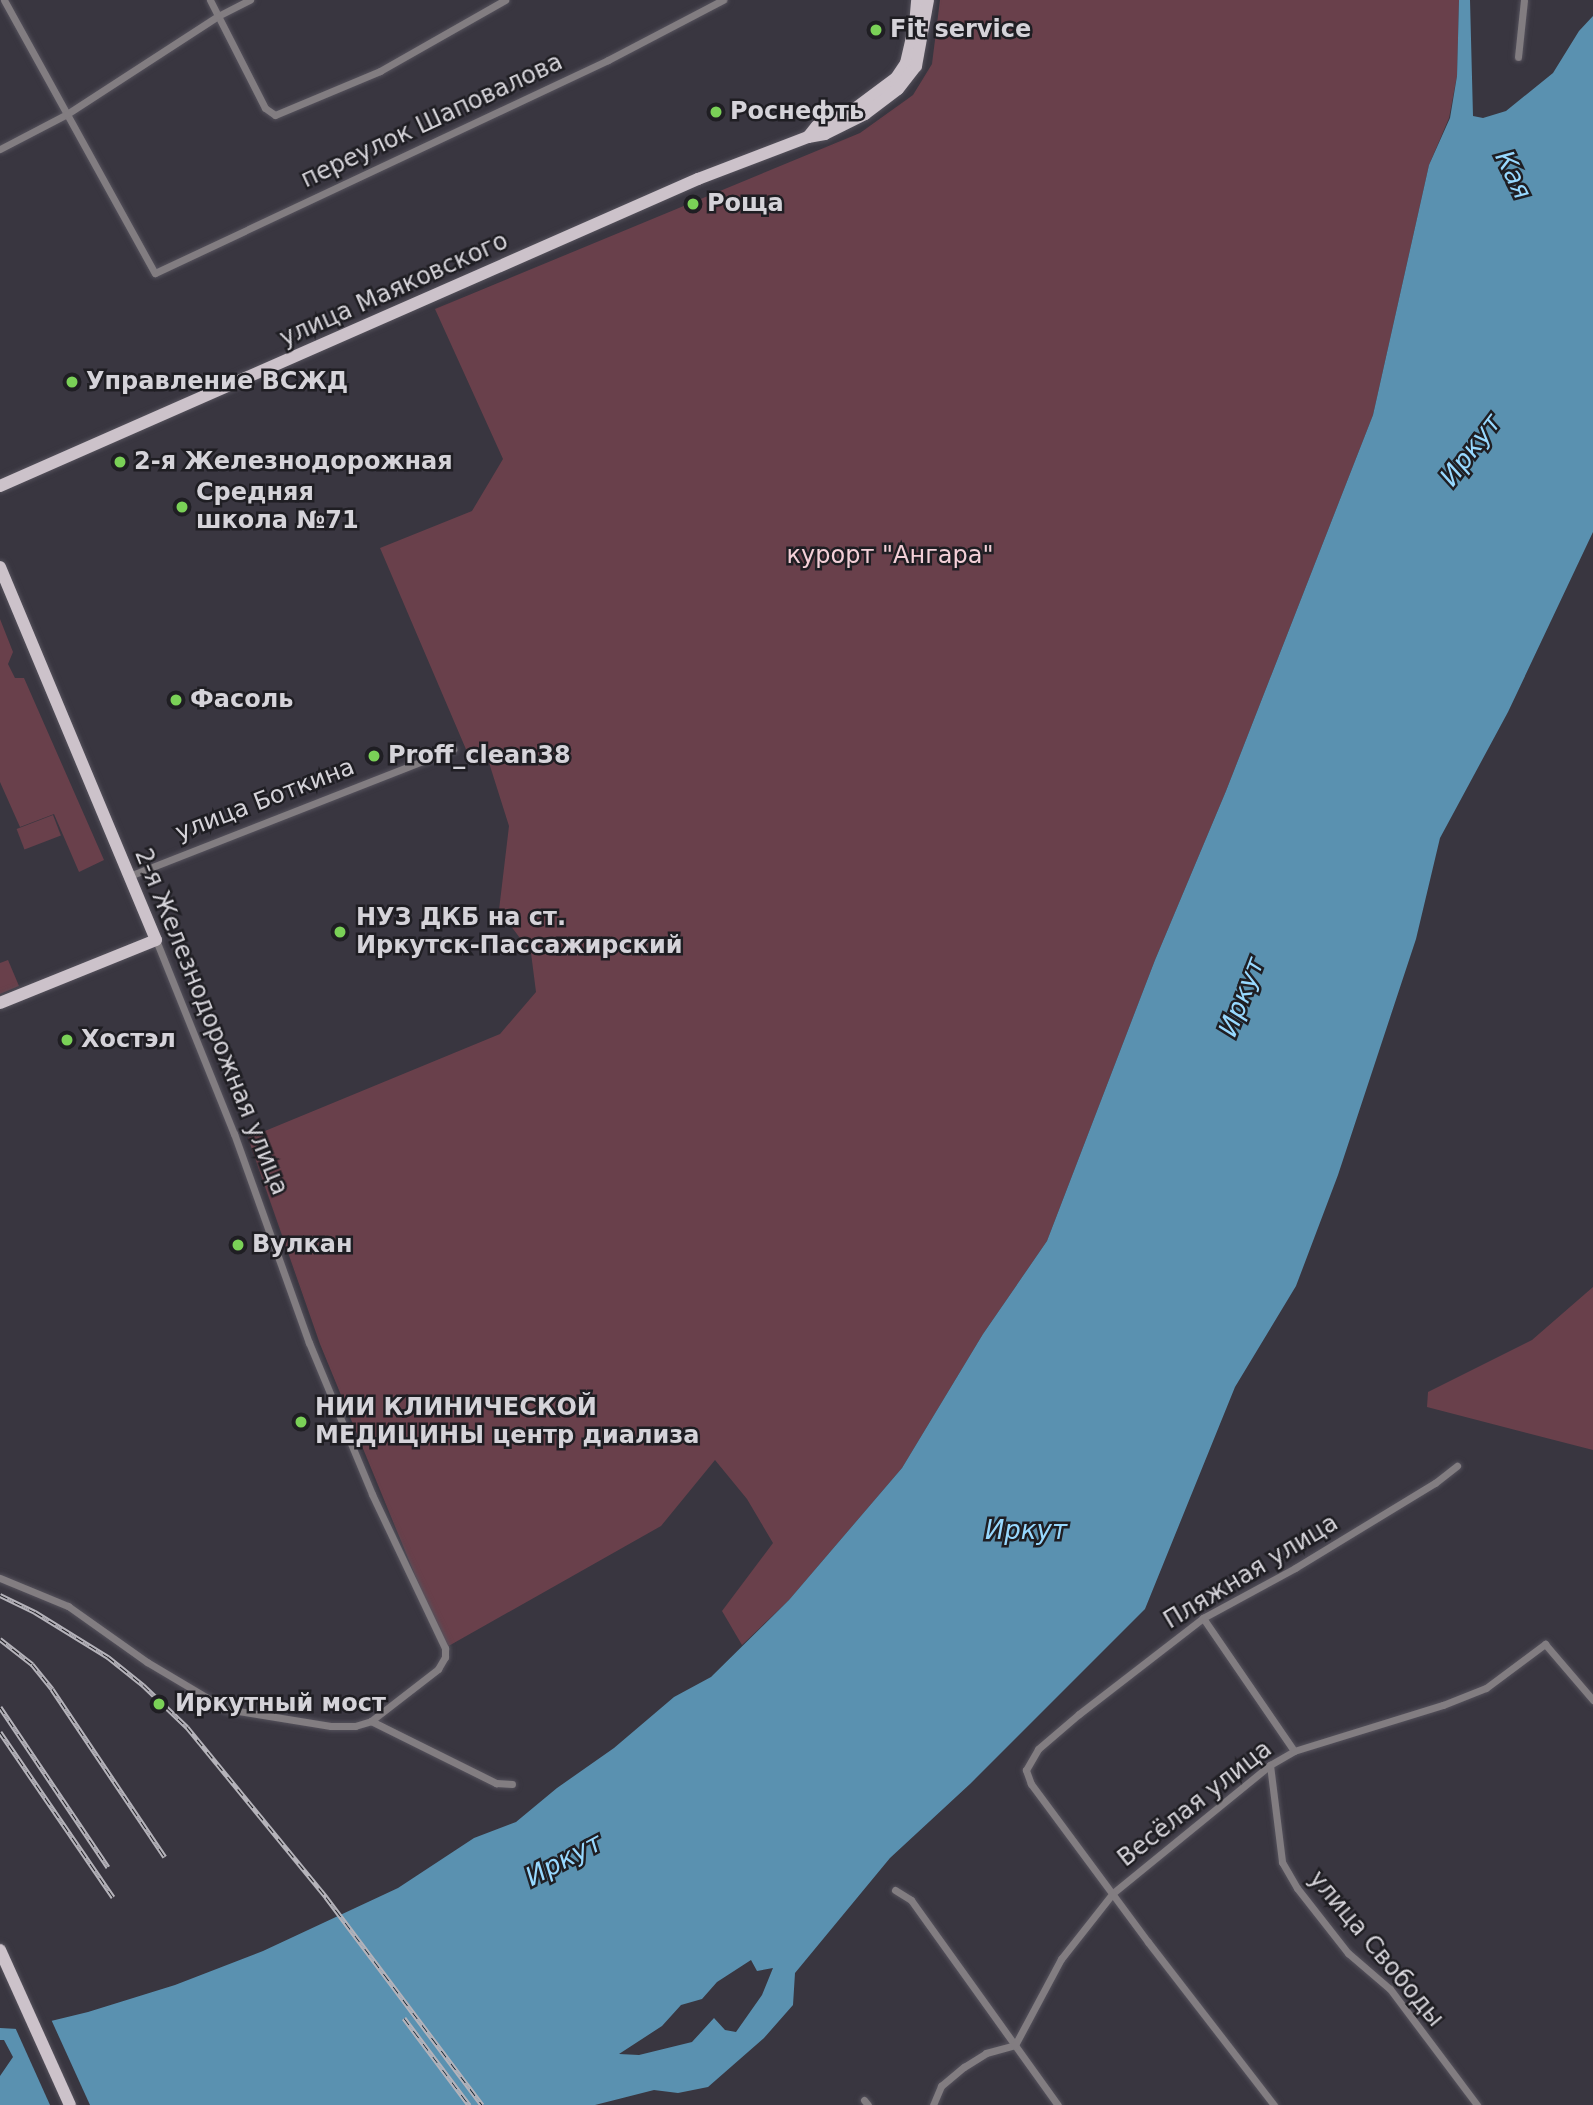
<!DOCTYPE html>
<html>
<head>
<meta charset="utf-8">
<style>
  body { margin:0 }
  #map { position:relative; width:1593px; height:2105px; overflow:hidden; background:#393640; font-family:"DejaVu Sans",sans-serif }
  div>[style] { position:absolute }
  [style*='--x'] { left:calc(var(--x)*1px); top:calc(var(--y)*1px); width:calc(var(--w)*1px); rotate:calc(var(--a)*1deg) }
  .green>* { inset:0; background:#69404b; transform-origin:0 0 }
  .water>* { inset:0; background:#5a91b0 }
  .pier>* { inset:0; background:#393640 }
  .roads { filter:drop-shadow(0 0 2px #55525c) drop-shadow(0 0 2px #55525c) }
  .minor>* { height:7px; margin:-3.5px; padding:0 3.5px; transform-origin:3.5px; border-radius:3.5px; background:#827d81 }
  .primary>* { height:12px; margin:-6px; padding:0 6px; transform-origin:6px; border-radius:6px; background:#ccc2ca }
  .rail>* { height:5px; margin-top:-2.5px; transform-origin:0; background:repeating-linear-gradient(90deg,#1f1e23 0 8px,#b5b3ba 0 16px); box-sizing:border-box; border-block:2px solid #b5b3ba }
  .dots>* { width:19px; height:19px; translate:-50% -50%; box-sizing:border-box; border:4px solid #1f1e23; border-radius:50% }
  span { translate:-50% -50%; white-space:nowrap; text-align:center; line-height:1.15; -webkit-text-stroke:5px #1f1e23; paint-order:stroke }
  .poi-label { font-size:24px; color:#d5d3d9; font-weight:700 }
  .left { translate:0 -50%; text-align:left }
  .street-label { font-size:24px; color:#d5d3d9 }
  .park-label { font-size:24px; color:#f4d0d8 }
  .water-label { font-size:26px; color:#98d9ff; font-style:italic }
</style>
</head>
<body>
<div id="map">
  <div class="green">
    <i style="clip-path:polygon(940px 0,1459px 0,1457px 76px,1449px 118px,1429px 165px,1373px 415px,1226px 791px,1155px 960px,1047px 1241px,983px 1334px,902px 1468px,789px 1600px,742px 1645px,722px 1611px,773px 1543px,747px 1499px,715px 1460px,661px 1526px,445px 1648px,320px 1344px,248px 1138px,500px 1034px,536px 992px,531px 953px,499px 910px,509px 826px,485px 750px,468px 754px,380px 548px,472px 511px,503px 459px,435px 309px,860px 133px,913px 95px,932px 64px)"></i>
    <i style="clip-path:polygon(0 619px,13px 652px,8px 664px,15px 678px,24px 678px,104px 860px,79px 872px,54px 814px,20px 827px,0 782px)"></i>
    <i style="left:53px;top:815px;width:22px;height:39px;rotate:69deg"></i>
    <i style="clip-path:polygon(8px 960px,19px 986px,0 994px,0 963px)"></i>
    <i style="clip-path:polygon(1593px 1287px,1593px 1450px,1427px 1407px,1428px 1392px,1532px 1340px)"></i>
  </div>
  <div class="water">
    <i style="clip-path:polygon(evenodd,1459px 0,1470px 0,1473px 116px,1483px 118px,1506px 111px,1553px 73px,1579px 31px,1593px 16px,1593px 532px,1508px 712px,1440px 838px,1416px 939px,1338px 1175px,1296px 1286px,1235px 1387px,1145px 1609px,970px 1784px,890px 1858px,795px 1973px,793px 2005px,764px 2038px,708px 2087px,678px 2093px,654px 2090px,595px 2105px,0 2105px,0 2076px,13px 2057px,4px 2040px,0 2040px,0 2028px,18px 2029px,88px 2012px,175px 1985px,263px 1951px,398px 1888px,474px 1838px,516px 1822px,557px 1788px,614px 1748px,674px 1697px,711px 1677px,789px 1600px,902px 1468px,983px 1334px,1047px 1241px,1155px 960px,1226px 791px,1373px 415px,1429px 165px,1450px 118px,1457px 76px,1459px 0,751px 1960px,757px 1971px,773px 1968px,762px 1995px,736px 2032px,725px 2030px,714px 2018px,692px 2042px,639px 2055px,619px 2054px,662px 2026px,681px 2005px,702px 1999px,717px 1982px,751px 1960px)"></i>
  </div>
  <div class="pier">
    <i style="clip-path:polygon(50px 2017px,90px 2105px,50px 2105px,14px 2025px)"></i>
  </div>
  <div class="roads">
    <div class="minor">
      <i style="--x:4;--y:0;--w:312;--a:61.1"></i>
      <i style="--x:155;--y:273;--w:501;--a:-25.18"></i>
      <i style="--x:608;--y:60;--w:130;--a:-27.6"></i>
      <i style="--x:210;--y:0;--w:121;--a:63"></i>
      <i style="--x:265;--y:108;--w:12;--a:35"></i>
      <i style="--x:275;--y:115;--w:114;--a:-22.7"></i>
      <i style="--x:380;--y:71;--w:144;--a:-29.6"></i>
      <i style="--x:1518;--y:57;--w:57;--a:-84"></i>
      <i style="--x:0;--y:149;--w:76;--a:-27.6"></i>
      <i style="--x:67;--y:114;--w:180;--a:-33"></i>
      <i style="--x:218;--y:16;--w:36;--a:-27"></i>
      <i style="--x:132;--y:875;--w:345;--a:-21.4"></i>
      <i style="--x:0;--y:1578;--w:74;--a:22.4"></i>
      <i style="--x:68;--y:1606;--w:97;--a:35.3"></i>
      <i style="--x:147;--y:1662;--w:92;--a:30.7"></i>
      <i style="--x:226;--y:1709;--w:106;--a:9.2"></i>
      <i style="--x:331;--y:1726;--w:24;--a:0"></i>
      <i style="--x:355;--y:1726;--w:17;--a:-17"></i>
      <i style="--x:371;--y:1721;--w:85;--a:-37.8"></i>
      <i style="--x:438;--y:1669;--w:14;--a:-60"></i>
      <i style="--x:445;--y:1657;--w:9;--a:-90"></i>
      <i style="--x:445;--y:1648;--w:170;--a:-115.4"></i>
      <i style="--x:372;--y:1494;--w:164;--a:-112.6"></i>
      <i style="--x:309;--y:1343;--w:222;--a:-109.7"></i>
      <i style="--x:234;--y:1134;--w:209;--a:-111.9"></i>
      <i style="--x:1203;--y:1618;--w:161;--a:55.6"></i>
      <i style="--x:371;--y:1721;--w:140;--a:26.4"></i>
      <i style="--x:496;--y:1783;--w:16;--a:4"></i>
      <i style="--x:1270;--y:1765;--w:98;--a:82.9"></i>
      <i style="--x:1282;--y:1862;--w:30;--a:60"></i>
      <i style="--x:1297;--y:1888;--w:83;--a:51.9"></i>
      <i style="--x:1348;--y:1953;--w:55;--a:40.6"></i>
      <i style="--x:1390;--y:1989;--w:145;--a:53.1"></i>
      <i style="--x:895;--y:1890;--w:19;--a:32"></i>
      <i style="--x:911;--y:1900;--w:252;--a:54.4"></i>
      <i style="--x:864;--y:2100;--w:6;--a:51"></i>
      <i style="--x:933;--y:2105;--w:21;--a:-67"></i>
      <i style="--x:941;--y:2086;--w:30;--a:-40"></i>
      <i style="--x:964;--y:2067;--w:26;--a:-32"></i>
      <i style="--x:986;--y:2053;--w:30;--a:-15"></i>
      <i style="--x:1015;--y:2045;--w:98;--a:-61.9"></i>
      <i style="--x:1061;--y:1959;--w:84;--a:-51.8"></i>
      <i style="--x:1113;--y:1893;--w:203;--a:-39.2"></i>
      <i style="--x:1270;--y:1765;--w:28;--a:-30"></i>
      <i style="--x:1294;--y:1751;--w:156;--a:-17.2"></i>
      <i style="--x:1443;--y:1705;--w:46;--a:-21.6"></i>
      <i style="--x:1486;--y:1688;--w:74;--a:-36.7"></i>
      <i style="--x:1545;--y:1644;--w:74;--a:49.4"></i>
      <i style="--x:1274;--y:2105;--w:206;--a:-127.7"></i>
      <i style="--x:1148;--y:1942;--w:197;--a:-126.5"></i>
      <i style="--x:1031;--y:1784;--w:15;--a:-110"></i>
      <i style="--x:1026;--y:1770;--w:24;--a:-60"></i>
      <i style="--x:1038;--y:1749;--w:54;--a:-40.5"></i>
      <i style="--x:1079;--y:1714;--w:157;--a:-37.7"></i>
      <i style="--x:1203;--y:1618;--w:105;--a:-28.5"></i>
      <i style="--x:1295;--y:1568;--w:164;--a:-31.3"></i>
      <i style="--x:1435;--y:1483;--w:28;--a:-38"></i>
    </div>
    <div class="primary">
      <i style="--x:808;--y:137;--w:14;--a:-51"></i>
      <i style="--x:817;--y:126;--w:35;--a:-22"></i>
      <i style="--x:849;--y:113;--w:59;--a:-36.7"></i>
      <i style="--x:896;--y:78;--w:18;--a:-56"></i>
      <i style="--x:906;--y:63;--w:39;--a:-77"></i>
      <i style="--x:915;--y:25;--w:25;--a:-85"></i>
      <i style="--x:0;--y:486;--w:763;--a:-23.74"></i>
      <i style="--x:698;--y:179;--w:118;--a:-20.9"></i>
      <i style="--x:808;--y:137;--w:17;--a:-10"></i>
      <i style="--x:825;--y:134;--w:45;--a:-26.6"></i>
      <i style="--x:865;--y:114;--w:41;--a:-37.1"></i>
      <i style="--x:898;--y:89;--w:29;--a:-52"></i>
      <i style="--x:916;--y:66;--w:67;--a:-79.7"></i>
      <i style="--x:0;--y:567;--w:404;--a:67.3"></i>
      <i style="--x:156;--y:940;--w:168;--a:158"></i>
      <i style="--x:0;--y:1950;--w:170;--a:65.7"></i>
    </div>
  </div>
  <div class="rail">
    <i style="--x:0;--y:1595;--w:39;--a:26"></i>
    <i style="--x:35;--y:1612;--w:86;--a:31.7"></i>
    <i style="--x:108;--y:1657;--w:45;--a:38.7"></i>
    <i style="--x:143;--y:1685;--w:61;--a:43.7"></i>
    <i style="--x:187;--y:1727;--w:220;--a:50.7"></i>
    <i style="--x:326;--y:1897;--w:260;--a:53.1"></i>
    <i style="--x:0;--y:1639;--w:41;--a:38"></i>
    <i style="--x:32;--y:1664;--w:32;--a:51"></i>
    <i style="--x:52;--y:1689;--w:202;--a:56.1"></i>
    <i style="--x:0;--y:1707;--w:193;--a:56"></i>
    <i style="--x:0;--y:1732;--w:200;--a:55.6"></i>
    <i style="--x:404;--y:2018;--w:109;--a:53.2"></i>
  </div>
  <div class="dots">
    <i style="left:876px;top:30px;background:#7ad157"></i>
    <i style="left:716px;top:112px;background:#7ad157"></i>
    <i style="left:693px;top:204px;background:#7ad157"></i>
    <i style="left:72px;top:382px;background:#7ad157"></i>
    <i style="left:120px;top:462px;background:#7ad157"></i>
    <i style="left:182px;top:507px;background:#7ad157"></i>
    <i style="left:176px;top:700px;background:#7ad157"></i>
    <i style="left:374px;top:756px;background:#7ad157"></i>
    <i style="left:340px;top:932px;background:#7ad157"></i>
    <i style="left:67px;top:1040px;background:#7ad157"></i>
    <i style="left:238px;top:1245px;background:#7ad157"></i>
    <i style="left:301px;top:1422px;background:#7ad157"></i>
    <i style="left:159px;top:1704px;background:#7ad157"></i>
  </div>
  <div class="poi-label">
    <span class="left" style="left:890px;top:30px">Fit service</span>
    <span class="left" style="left:730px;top:112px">Роснефть</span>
    <span class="left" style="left:707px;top:204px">Роща</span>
    <span class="left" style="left:86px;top:382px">Управление ВСЖД</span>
    <span class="left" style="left:134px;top:462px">2-я Железнодорожная</span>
    <span class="left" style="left:196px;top:507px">Средняя<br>школа №71</span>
    <span class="left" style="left:190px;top:700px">Фасоль</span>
    <span class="left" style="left:388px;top:756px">Proff_clean38</span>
    <span class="left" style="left:356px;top:932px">НУЗ ДКБ на ст.<br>Иркутск-Пассажирский</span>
    <span class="left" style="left:81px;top:1040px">Хостэл</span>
    <span class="left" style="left:252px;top:1245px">Вулкан</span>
    <span class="left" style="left:315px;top:1422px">НИИ КЛИНИЧЕСКОЙ<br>МЕДИЦИНЫ центр диализа</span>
    <span class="left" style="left:175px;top:1704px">Иркутный мост</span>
  </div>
  <div class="street-label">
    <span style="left:432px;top:121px;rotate:-25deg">переулок Шаповалова</span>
    <span style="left:394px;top:290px;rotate:-24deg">улица Маяковского</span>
    <span style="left:265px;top:800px;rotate:-21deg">улица Боткина</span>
    <span style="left:211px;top:1022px;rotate:68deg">2-я Железнодорожная улица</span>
    <span style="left:1251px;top:1572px;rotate:-31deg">Пляжная улица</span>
    <span style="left:1195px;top:1804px;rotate:-38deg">Весёлая улица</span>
    <span style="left:1376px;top:1949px;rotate:50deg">улица Свободы</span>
  </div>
  <div class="park-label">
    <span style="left:890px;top:556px">курорт "Ангара"</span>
  </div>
  <div class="water-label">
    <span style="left:1513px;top:175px;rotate:64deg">Кая</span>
    <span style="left:1471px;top:450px;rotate:-53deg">Иркут</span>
    <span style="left:1242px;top:997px;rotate:-69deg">Иркут</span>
    <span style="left:1026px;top:1531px">Иркут</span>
    <span style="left:564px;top:1860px;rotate:-28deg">Иркут</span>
  </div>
</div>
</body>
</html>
